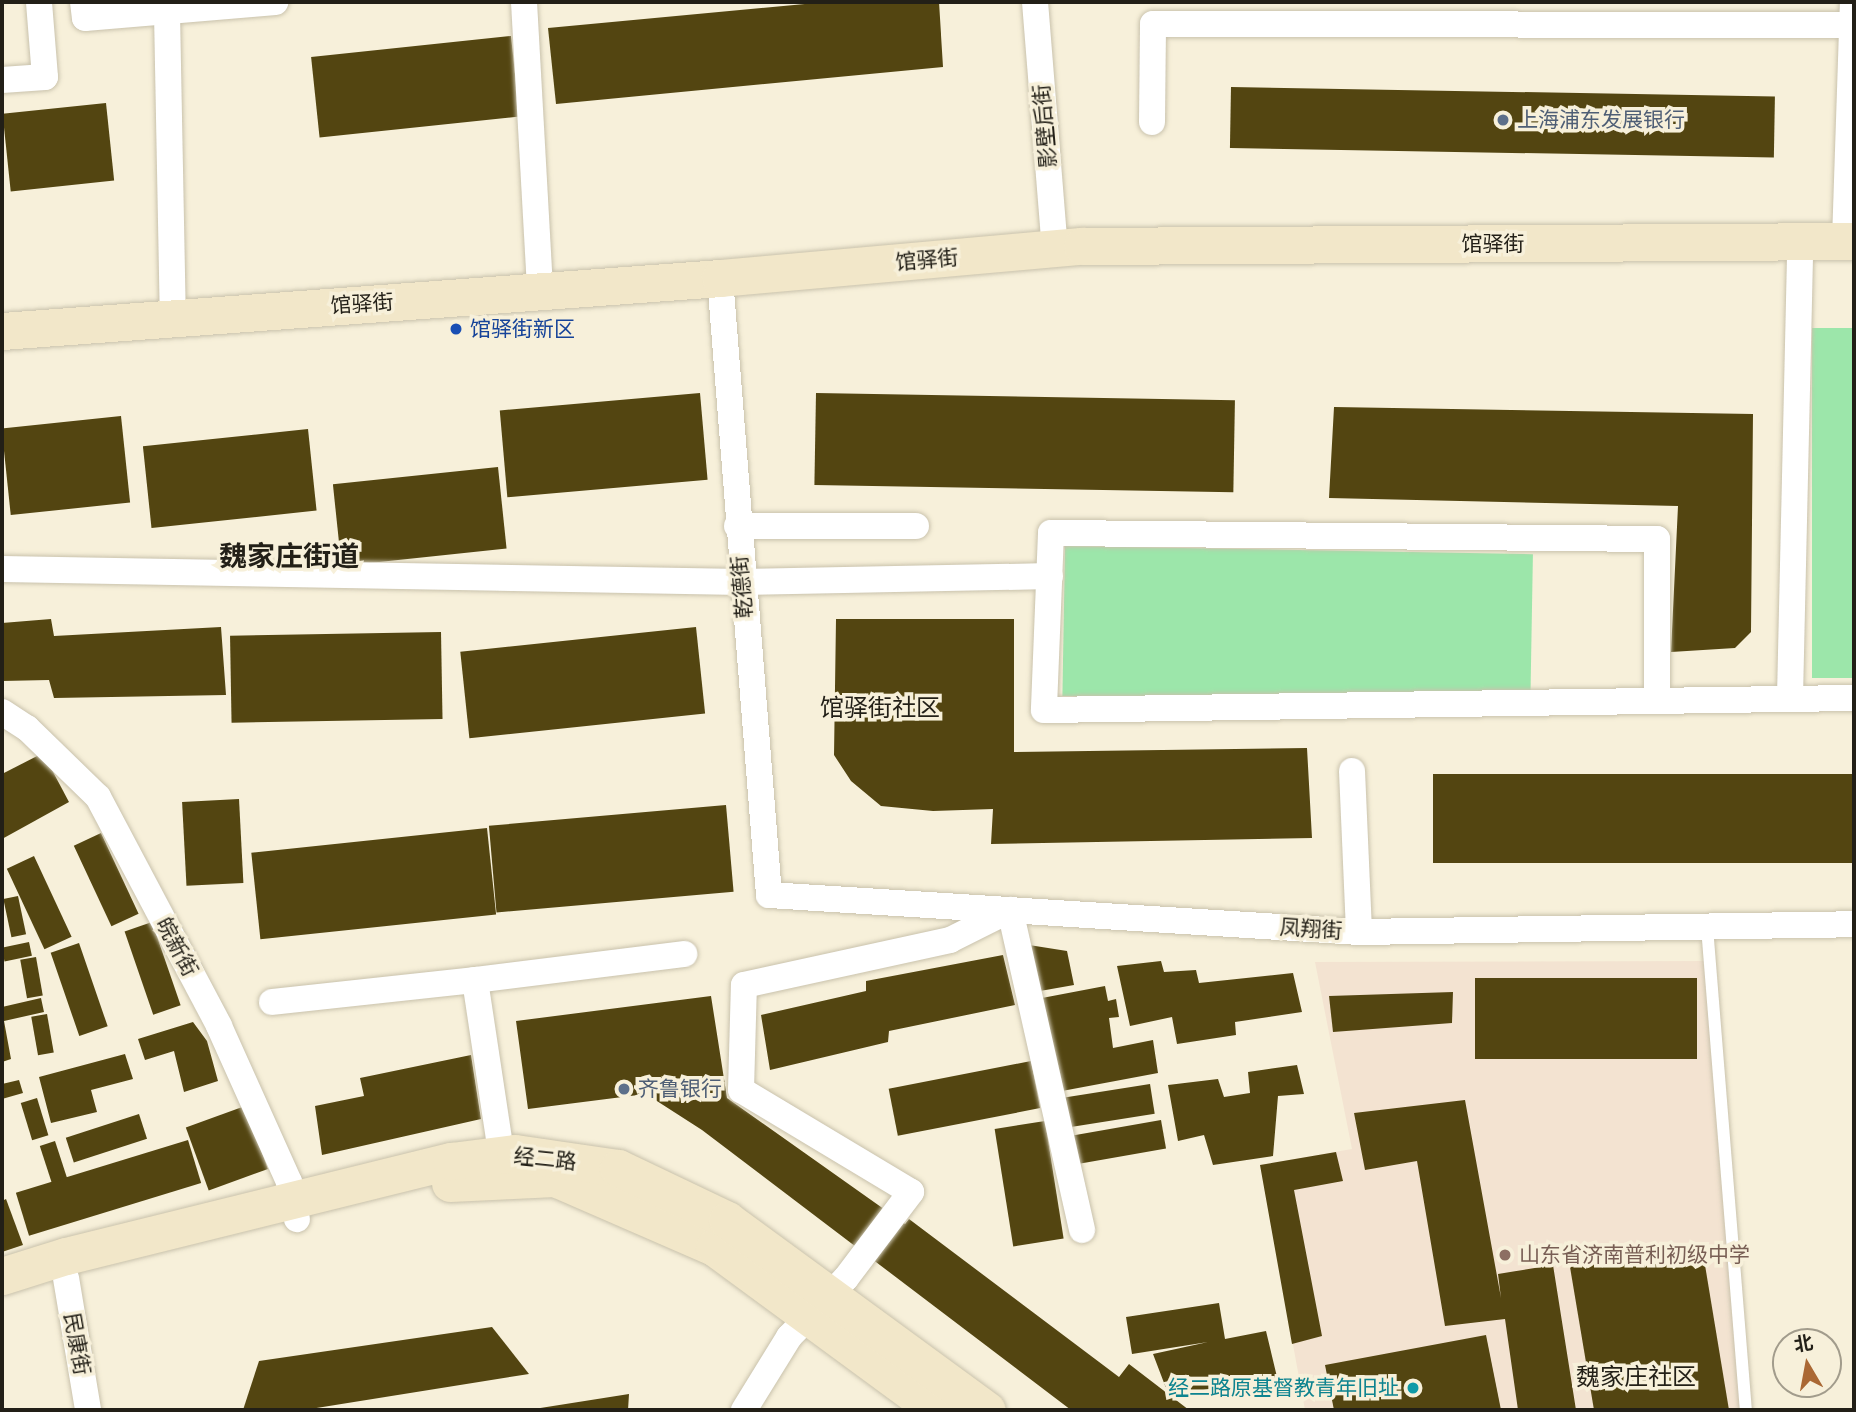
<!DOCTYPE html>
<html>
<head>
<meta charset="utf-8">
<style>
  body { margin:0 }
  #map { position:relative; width:1856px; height:1412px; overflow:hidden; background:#f7f0da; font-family:"Crimson Pro","Noto Sans SC",serif }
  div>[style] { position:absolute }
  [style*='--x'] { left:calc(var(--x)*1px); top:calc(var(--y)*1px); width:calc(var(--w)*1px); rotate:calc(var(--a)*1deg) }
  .education>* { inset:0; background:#f3e3d1 }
  .green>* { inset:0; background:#9ce6aa; transform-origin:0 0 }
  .building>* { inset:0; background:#534511; transform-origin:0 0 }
  .roads { filter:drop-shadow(0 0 2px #c9c2ac) drop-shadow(0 0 2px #c9c2ac) }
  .lane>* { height:12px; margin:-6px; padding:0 6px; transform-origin:6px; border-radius:6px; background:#fff }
  .street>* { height:26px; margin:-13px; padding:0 13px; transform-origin:13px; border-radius:13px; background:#fff }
  .secondary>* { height:37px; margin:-18.5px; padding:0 18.5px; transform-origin:18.5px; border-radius:18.5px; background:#f2e7c9 }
  .dots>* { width:19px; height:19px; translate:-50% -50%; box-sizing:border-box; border:4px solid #f7f0da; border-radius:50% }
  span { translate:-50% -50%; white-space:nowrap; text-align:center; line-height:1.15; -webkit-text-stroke:7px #f7f0da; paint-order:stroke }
  .service-label { font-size:21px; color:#4e5e75 }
  .left { translate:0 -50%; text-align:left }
  .street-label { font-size:21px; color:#221f17 }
  .transit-label { font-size:21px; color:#164399 }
  .education-label { font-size:21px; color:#785e54 }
  .culture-label { font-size:21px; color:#0d838f }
  .right { translate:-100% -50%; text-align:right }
  .quarter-label { font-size:24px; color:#221f17 }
  .district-label { font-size:28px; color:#221f17; font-weight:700 }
  .frame { position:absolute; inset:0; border:4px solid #221f17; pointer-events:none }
  .north { position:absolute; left:1772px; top:1328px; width:70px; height:70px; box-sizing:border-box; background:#f7f0da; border:2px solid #a29c8c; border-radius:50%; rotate:350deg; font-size:19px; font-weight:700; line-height:28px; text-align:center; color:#221f17 }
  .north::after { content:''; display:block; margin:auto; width:24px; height:32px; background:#aa6834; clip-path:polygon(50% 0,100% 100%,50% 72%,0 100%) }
</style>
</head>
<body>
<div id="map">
  <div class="education">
    <i style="clip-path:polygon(1710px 961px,1746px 1410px,1305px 1410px,1260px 1165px,1352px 1149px,1315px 962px)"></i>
  </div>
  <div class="green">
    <i style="left:1812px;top:328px;width:42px;height:350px"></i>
    <i style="left:1065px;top:546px;width:468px;height:150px;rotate:1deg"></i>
  </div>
  <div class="building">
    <i style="clip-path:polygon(826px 2px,939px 2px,943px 67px,556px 104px,548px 28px)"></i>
    <i style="left:511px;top:36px;width:81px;height:201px;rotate:84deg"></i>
    <i style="left:1231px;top:87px;width:544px;height:61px;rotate:1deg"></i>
    <i style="left:106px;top:103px;width:78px;height:104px;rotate:84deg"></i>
    <i style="left:700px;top:393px;width:87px;height:201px;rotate:85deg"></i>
    <i style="left:816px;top:393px;width:419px;height:92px;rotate:1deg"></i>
    <i style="clip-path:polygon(1334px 407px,1753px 414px,1751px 632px,1735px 648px,1671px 652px,1678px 506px,1329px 498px)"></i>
    <i style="left:121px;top:416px;width:87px;height:120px;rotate:84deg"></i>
    <i style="left:308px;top:429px;width:82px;height:166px;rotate:84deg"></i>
    <i style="left:498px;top:467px;width:82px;height:166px;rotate:84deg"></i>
    <i style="clip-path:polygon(51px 619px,54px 636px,221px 627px,226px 695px,54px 698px,49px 680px,2px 681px,2px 623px)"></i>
    <i style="clip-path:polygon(836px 619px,1014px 619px,1014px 752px,1307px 748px,1312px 838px,991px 844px,993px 809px,933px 811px,881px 806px,851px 781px,834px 755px)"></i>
    <i style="left:696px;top:627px;width:87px;height:237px;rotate:84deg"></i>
    <i style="left:441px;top:632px;width:87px;height:211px;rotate:89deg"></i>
    <i style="clip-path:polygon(43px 753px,69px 802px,2px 839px,2px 774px)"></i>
    <i style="left:1433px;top:774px;width:421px;height:89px"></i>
    <i style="left:239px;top:799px;width:84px;height:57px;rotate:87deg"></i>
    <i style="left:726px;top:805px;width:87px;height:238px;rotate:85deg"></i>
    <i style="left:487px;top:828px;width:87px;height:237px;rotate:84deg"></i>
    <i style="left:101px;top:833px;width:89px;height:30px;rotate:65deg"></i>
    <i style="left:34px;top:856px;width:89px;height:30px;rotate:65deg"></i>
    <i style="left:18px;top:896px;width:39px;height:15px;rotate:78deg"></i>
    <i style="left:152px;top:922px;width:88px;height:29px;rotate:71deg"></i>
    <i style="left:29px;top:942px;width:14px;height:28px;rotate:78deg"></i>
    <i style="left:79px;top:943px;width:88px;height:30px;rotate:71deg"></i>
    <i style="clip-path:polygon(1029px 945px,1067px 951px,1074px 985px,1040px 991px)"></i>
    <i style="clip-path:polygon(1003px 955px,1015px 1005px,889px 1031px,888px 1042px,770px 1070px,761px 1015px,866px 991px,866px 981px)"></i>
    <i style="left:36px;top:957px;width:39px;height:16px;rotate:80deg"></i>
    <i style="clip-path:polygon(1161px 961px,1164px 972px,1196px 970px,1199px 983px,1293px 973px,1302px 1012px,1235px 1022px,1236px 1035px,1177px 1044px,1172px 1017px,1130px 1026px,1117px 966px)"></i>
    <i style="left:1697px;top:978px;width:81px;height:222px;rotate:90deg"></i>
    <i style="clip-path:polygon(1105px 986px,1108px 1001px,1116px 999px,1119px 1017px,1109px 1018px,1113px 1048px,1153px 1040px,1158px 1073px,1062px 1091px,1042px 998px)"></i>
    <i style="clip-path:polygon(1453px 992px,1452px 1023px,1333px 1032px,1329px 996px)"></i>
    <i style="clip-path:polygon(711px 996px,727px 1098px,905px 1224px,909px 1219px,1119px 1377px,1129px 1364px,1189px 1410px,1071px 1410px,702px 1130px,646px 1094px,528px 1109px,516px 1021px)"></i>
    <i style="clip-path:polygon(41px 998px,44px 1012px,4px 1021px,11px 1059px,2px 1062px,2px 1007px)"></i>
    <i style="left:47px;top:1014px;width:39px;height:16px;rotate:80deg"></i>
    <i style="clip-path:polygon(193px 1022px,207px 1041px,218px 1081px,184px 1092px,174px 1051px,145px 1060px,138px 1039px)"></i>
    <i style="clip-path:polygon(125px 1054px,133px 1079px,91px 1090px,97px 1112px,51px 1123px,39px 1077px)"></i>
    <i style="clip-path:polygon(471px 1055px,481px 1119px,322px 1155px,315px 1106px,364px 1096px,360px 1078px)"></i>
    <i style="left:1031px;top:1061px;width:48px;height:145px;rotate:79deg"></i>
    <i style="clip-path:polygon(1297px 1065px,1304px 1094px,1278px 1096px,1273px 1156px,1213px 1165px,1204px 1135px,1178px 1141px,1168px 1085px,1218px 1079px,1224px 1097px,1250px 1093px,1248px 1072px)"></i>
    <i style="clip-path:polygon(19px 1080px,23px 1093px,2px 1099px,2px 1084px)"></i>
    <i style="left:1150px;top:1084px;width:30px;height:88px;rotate:81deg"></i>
    <i style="left:37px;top:1098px;width:39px;height:17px;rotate:73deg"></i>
    <i style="clip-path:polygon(1465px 1100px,1501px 1298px,1498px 1274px,1553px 1265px,1576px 1410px,1518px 1410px,1505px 1319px,1445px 1326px,1417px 1161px,1365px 1170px,1354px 1113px)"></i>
    <i style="left:245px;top:1106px;width:67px;height:63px;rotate:70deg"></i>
    <i style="left:139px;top:1114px;width:26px;height:77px;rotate:72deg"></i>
    <i style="left:1161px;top:1120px;width:29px;height:91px;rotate:80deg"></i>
    <i style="left:1045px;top:1121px;width:119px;height:51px;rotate:81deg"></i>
    <i style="left:188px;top:1140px;width:45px;height:180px;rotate:73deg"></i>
    <i style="left:55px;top:1141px;width:39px;height:16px;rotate:72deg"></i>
    <i style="clip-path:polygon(1336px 1152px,1343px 1181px,1294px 1190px,1322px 1336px,1292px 1344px,1260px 1165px)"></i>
    <i style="clip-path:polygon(6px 1199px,23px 1245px,2px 1252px,2px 1201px)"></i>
    <i style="clip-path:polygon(1702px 1247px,1729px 1410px,1594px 1410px,1570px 1267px)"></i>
    <i style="clip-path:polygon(1219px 1303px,1225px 1339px,1266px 1331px,1277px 1377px,1169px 1396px,1153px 1354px,1208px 1342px,1132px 1354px,1126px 1317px)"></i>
    <i style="clip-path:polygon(492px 1327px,529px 1374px,304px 1410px,243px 1410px,259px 1361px)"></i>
    <i style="clip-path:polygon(1486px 1335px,1501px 1410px,1334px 1410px,1325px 1365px)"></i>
    <i style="clip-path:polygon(629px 1394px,628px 1410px,534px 1410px,534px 1409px)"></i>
  </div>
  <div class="roads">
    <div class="lane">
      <i style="--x:1707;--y:927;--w:485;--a:85.4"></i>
    </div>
    <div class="street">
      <i style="--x:83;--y:2;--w:16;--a:83"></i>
      <i style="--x:85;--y:18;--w:191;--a:-4.8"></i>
      <i style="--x:524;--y:2;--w:290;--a:86.8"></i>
      <i style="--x:1035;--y:2;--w:248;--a:85.4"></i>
      <i style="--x:167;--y:13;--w:304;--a:88.9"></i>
      <i style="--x:2;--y:80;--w:43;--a:-4"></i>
      <i style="--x:45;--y:77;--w:75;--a:-94.6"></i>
      <i style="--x:1152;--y:122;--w:98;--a:-89.4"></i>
      <i style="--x:1153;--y:24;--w:701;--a:0.08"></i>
      <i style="--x:1845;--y:241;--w:239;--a:-88.1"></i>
      <i style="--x:720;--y:278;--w:619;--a:85.46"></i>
      <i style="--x:769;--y:895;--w:591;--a:3.59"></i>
      <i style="--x:1359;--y:932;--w:495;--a:-0.9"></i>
      <i style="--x:737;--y:526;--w:179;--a:0"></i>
      <i style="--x:2;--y:569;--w:740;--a:1.01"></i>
      <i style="--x:742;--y:582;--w:308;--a:-1.1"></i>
      <i style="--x:1790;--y:697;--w:455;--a:-88.7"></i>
      <i style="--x:1657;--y:699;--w:160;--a:-90"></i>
      <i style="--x:1657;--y:539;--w:606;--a:-179.43"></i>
      <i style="--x:1051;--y:533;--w:177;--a:92.3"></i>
      <i style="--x:1044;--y:710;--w:810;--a:-0.85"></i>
      <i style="--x:2;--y:712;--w:30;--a:33"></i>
      <i style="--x:27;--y:728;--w:99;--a:44.2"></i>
      <i style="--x:98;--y:797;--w:259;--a:62.1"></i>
      <i style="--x:219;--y:1026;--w:171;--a:65.8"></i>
      <i style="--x:289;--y:1182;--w:38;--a:78"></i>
      <i style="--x:1352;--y:771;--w:161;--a:87.5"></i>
      <i style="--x:272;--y:1002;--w:204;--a:-6.2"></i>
      <i style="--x:504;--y:1172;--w:194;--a:-98.6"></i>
      <i style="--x:475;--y:980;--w:211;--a:-7.1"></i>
      <i style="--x:66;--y:1278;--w:134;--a:80.5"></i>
      <i style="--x:744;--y:1410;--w:86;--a:-58.3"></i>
      <i style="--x:789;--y:1337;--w:82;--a:-46"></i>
      <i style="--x:846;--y:1278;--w:108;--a:-52.9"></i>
      <i style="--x:911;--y:1192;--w:198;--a:-149"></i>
      <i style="--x:741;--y:1090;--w:105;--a:-88.4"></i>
      <i style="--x:744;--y:985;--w:211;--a:-12.3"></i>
      <i style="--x:950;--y:940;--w:67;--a:-26.6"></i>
      <i style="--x:1010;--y:910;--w:328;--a:77.3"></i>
    </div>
    <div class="secondary">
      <i style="--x:2;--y:331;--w:720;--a:-4.22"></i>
      <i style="--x:720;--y:278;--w:363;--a:-5.1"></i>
      <i style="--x:1082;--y:246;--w:772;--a:-0.37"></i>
      <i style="--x:450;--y:1183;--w:105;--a:-2.7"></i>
      <i style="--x:555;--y:1178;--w:173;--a:23.5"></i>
      <i style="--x:714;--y:1247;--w:275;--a:36.3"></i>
      <i style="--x:2;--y:1276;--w:67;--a:-17.4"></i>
      <i style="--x:66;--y:1256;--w:397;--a:-13.9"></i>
      <i style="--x:451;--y:1161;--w:64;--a:-7.1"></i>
      <i style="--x:515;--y:1153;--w:104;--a:8.3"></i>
      <i style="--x:618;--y:1168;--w:121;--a:25.5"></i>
      <i style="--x:727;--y:1220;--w:322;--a:36.2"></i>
    </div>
  </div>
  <div class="dots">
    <i style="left:1503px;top:120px;background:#5c6f8a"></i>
    <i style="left:456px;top:329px;background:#1a4fb4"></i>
    <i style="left:624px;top:1089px;background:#5c6f8a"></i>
    <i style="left:1505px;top:1255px;background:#8d6e63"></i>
    <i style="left:1413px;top:1388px;background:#0f9aa8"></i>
  </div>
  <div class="service-label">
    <span class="left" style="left:1517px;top:120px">上海浦东发展银行</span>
    <span class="left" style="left:638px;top:1089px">齐鲁银行</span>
  </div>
  <div class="street-label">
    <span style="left:1045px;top:126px;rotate:-95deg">影壁后街</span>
    <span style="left:1493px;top:244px">馆驿街</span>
    <span style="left:927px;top:260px;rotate:-5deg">馆驿街</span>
    <span style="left:362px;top:304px;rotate:-4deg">馆驿街</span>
    <span style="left:742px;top:587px;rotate:-95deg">乾德街</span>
    <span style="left:1311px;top:929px;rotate:4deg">凤翔街</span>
    <span style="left:177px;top:947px;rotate:62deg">皖新街</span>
    <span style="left:545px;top:1159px;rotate:6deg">经二路</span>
    <span style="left:77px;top:1344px;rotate:80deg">民康街</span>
  </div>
  <div class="transit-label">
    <span class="left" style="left:470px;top:329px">馆驿街新区</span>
  </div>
  <div class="education-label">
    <span class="left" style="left:1519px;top:1255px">山东省济南普利初级中学</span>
  </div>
  <div class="culture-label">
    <span class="right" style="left:1399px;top:1388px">经二路原基督教青年旧址</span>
  </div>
  <div class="quarter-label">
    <span style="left:880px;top:708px">馆驿街社区</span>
    <span style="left:1636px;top:1377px">魏家庄社区</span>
  </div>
  <div class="district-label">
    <span style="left:289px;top:557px">魏家庄街道</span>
  </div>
  <div class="frame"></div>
  <div class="north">北</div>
</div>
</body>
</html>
